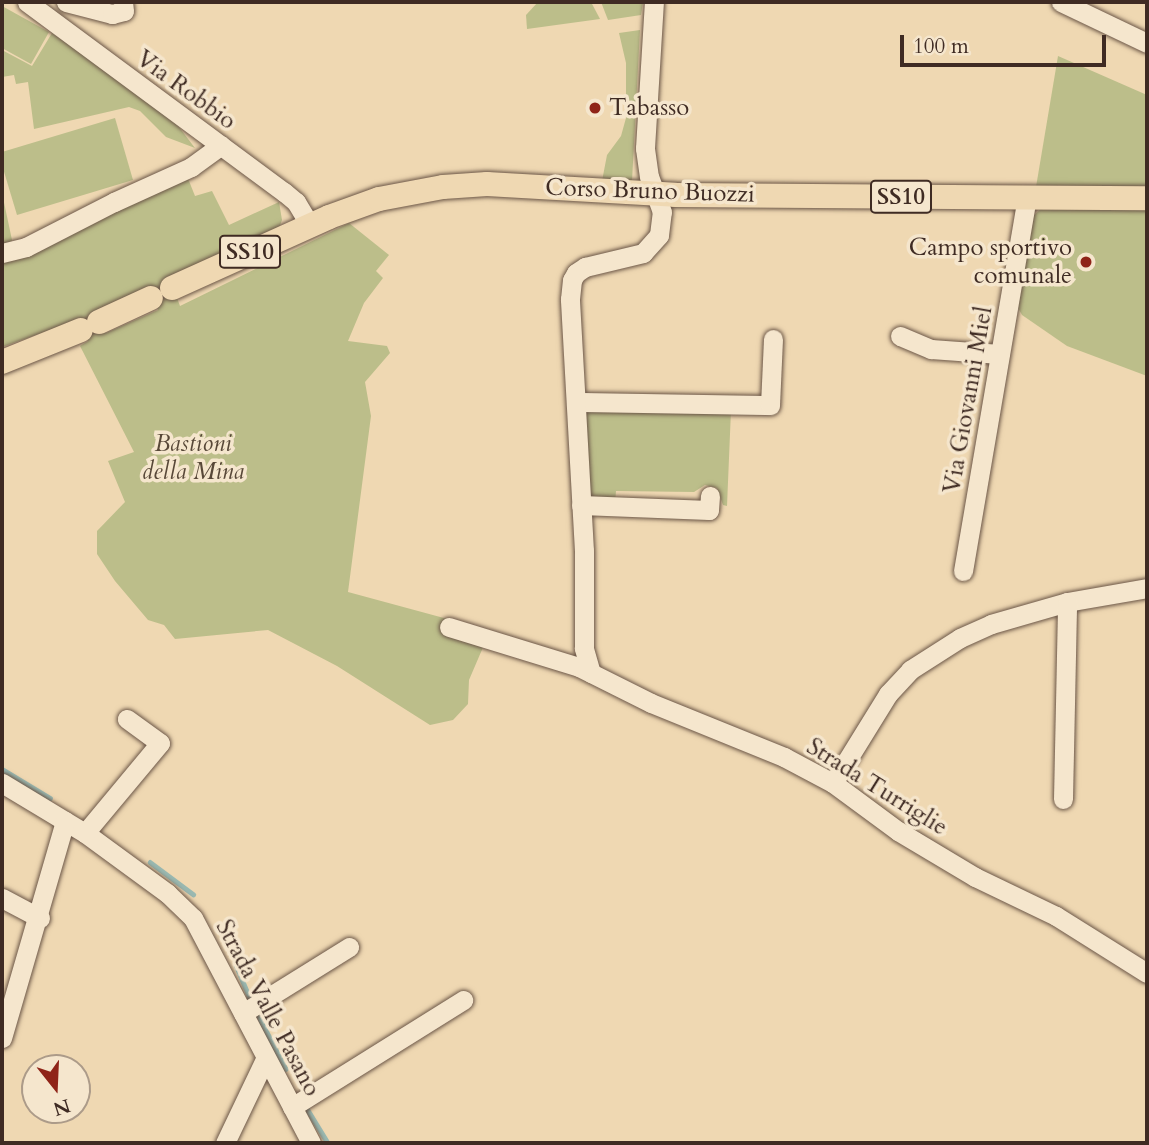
<!DOCTYPE html>
<html>
<head>
<meta charset="utf-8">
<style>
  body { margin:0 }
  #map { position:relative; width:1149px; height:1145px; overflow:hidden; background:#efd8b2; font-family:Cardo,serif }
  div>[style] { position:absolute }
  [style*='--x'] { left:calc(var(--x)*1px); top:calc(var(--y)*1px); width:calc(var(--w)*1px); rotate:calc(var(--a)*1deg) }
  .green>* { inset:0; background:#bcbe8a }
  .stream>* { height:4.5px; margin:-2.25px; padding:0 2.25px; transform-origin:2.25px; border-radius:2.25px; background:#9ab9b1 }
  .roads { filter:drop-shadow(0 0 2px #6b5647) drop-shadow(0 0 2px #6b5647) }
  .minor>* { height:19px; margin:-9.5px; padding:0 9.5px; transform-origin:9.5px; border-radius:9.5px; background:#f5e6cd }
  .major>* { height:24px; margin:-12px; padding:0 12px; transform-origin:12px; border-radius:12px; background:#efd8b2 }
  .dots>* { width:19px; height:19px; translate:-50% -50%; box-sizing:border-box; border:4px solid #f5e6cd; border-radius:50% }
  span { translate:-50% -50%; white-space:nowrap; text-align:center; line-height:1.15; -webkit-text-stroke:7px #f5e6cd; paint-order:stroke }
  .shield-label span { padding:2px 5px; background:#f5e6cd; border:2px solid; border-radius:5px; -webkit-text-stroke-width:0 }
  .shield-label { font-size:23px; color:#3f2b23; font-weight:700 }
  .street-label { font-size:24px; color:#3f2b23 }
  .poi-label { font-size:24px; color:#3f2b23 }
  .left { translate:0 -50%; text-align:left }
  .right { translate:-100% -50%; text-align:right }
  .park-label { font-size:24px; color:#584838; font-style:italic }
  .frame { position:absolute; inset:0; border:4px solid #3f2b23; pointer-events:none }
  .north { position:absolute; left:21px; top:1054px; width:70px; height:70px; box-sizing:border-box; background:#f5e6cd; border:2px solid #ac9b89; border-radius:50%; rotate:162deg; font-size:19px; font-weight:700; line-height:28px; text-align:center; color:#3f2b23 }
  .north::after { content:''; display:block; margin:auto; width:24px; height:32px; background:#8f2418; clip-path:polygon(50% 0,100% 100%,50% 72%,0 100%) }
  .scale { position:absolute; left:900px; top:35px; width:206px; height:32px; box-sizing:border-box; border:4px solid #3f2b23; border-top:0; padding-left:9px; font-size:21px; line-height:24px; white-space:nowrap; color:#3f2b23; -webkit-text-stroke:5px #f5e6cd; paint-order:stroke }
</style>
</head>
<body>
<div id="map">
  <div class="green">
    <i style="clip-path:polygon(538px 2px,591px 2px,600px 19px,527px 29px,526px 15px)"></i>
    <i style="clip-path:polygon(601px 2px,643px 2px,641px 15px,608px 20px)"></i>
    <i style="clip-path:polygon(2px 6px,49px 32px,31px 64px,2px 48px)"></i>
    <i style="clip-path:polygon(640px 30px,632px 181px,602px 181px,607px 155px,621px 136px,626px 118px,626px 63px,619px 33px)"></i>
    <i style="clip-path:polygon(52px 33px,172px 118px,195px 148px,166px 137px,140px 111px,129px 107px,34px 129px,28px 82px,16px 84px,14px 75px,2px 77px,2px 50px,32px 66px)"></i>
    <i style="clip-path:polygon(1058px 56px,1147px 95px,1147px 188px,1036px 187px)"></i>
    <i style="clip-path:polygon(115px 118px,133px 180px,17px 215px,2px 165px,2px 152px)"></i>
    <i style="clip-path:polygon(evenodd,187px 176px,195px 196px,212px 191px,229px 225px,279px 202px,282px 220px,279px 228px,170px 279px,180px 306px,349px 223px,389px 255px,376px 271px,383px 278px,364px 303px,348px 341px,387px 346px,390px 353px,365px 382px,371px 416px,348px 592px,466px 624px,487px 638px,469px 680px,468px 704px,453px 720px,430px 725px,337px 666px,268px 630px,175px 639px,164px 625px,148px 620px,115px 581px,97px 554px,97px 531px,125px 502px,108px 461px,134px 452px,80px 346px,88px 341px,78px 320px,2px 347px,2px 261px,187px 176px,149px 288px,158px 310px,106px 333px,97px 311px,149px 288px)"></i>
    <i style="clip-path:polygon(2px 193px,12px 240px,11px 245px,2px 247px)"></i>
    <i style="clip-path:polygon(1042px 208px,1147px 208px,1147px 376px,1067px 346px,1022px 315px,1017px 306px,1032px 217px)"></i>
    <i style="clip-path:polygon(588px 409px,731px 410px,727px 506px,723px 505px,717px 488px,705px 485px,694px 492px,616px 491px,615px 503px,588px 502px,583px 415px)"></i>
  </div>
  <div class="stream">
    <i style="--x:2;--y:769;--w:56;--a:31.1"></i>
    <i style="--x:150;--y:862;--w:54;--a:36.7"></i>
    <i style="--x:236;--y:965;--w:41;--a:67.2"></i>
    <i style="--x:256;--y:1011;--w:65;--a:62.7"></i>
    <i style="--x:306;--y:1107;--w:42;--a:58.6"></i>
  </div>
  <div class="roads">
    <div class="minor">
      <i style="--x:27;--y:2;--w:320;--a:36.5"></i>
      <i style="--x:284;--y:192;--w:16;--a:40"></i>
      <i style="--x:296;--y:202;--w:27;--a:59"></i>
      <i style="--x:66;--y:2;--w:48;--a:14.6"></i>
      <i style="--x:112;--y:14;--w:12;--a:-14"></i>
      <i style="--x:124;--y:11;--w:9;--a:-96"></i>
      <i style="--x:1061;--y:2;--w:95;--a:25.5"></i>
      <i style="--x:2;--y:253;--w:25;--a:-14"></i>
      <i style="--x:26;--y:247;--w:99;--a:-27.1"></i>
      <i style="--x:114;--y:202;--w:85;--a:-24.4"></i>
      <i style="--x:191;--y:167;--w:37;--a:-36"></i>
      <i style="--x:900;--y:336;--w:34;--a:23"></i>
      <i style="--x:931;--y:349;--w:69;--a:4.1"></i>
      <i style="--x:576;--y:402;--w:194;--a:0.9"></i>
      <i style="--x:770;--y:405;--w:66;--a:-87.4"></i>
      <i style="--x:581;--y:505;--w:128;--a:2.2"></i>
      <i style="--x:709;--y:510;--w:14;--a:-86"></i>
      <i style="--x:963;--y:571;--w:379;--a:-80.3"></i>
      <i style="--x:449;--y:627;--w:136;--a:17.1"></i>
      <i style="--x:579;--y:667;--w:80;--a:26.6"></i>
      <i style="--x:651;--y:703;--w:144;--a:22.1"></i>
      <i style="--x:784;--y:757;--w:55;--a:28"></i>
      <i style="--x:833;--y:783;--w:81;--a:36.4"></i>
      <i style="--x:898;--y:831;--w:90;--a:30.9"></i>
      <i style="--x:975;--y:877;--w:90;--a:25.7"></i>
      <i style="--x:1056;--y:916;--w:107;--a:32.1"></i>
      <i style="--x:591;--y:673;--w:26;--a:-106"></i>
      <i style="--x:584;--y:648;--w:97;--a:-90"></i>
      <i style="--x:584;--y:551;--w:252;--a:-93.2"></i>
      <i style="--x:570;--y:299;--w:19;--a:-84"></i>
      <i style="--x:572;--y:280;--w:8;--a:-60"></i>
      <i style="--x:576;--y:273;--w:11;--a:-34"></i>
      <i style="--x:585;--y:267;--w:60;--a:-13.6"></i>
      <i style="--x:643;--y:253;--w:24;--a:-48"></i>
      <i style="--x:659;--y:235;--w:23;--a:-83"></i>
      <i style="--x:662;--y:212;--w:37;--a:-110"></i>
      <i style="--x:649;--y:177;--w:29;--a:-98"></i>
      <i style="--x:645;--y:148;--w:146;--a:-86.5"></i>
      <i style="--x:2;--y:783;--w:97;--a:31.1"></i>
      <i style="--x:85;--y:833;--w:102;--a:36.2"></i>
      <i style="--x:167;--y:893;--w:36;--a:44"></i>
      <i style="--x:193;--y:918;--w:254;--a:62.3"></i>
      <i style="--x:833;--y:783;--w:105;--a:-58.3"></i>
      <i style="--x:888;--y:694;--w:33;--a:-47"></i>
      <i style="--x:910;--y:670;--w:59;--a:-32.6"></i>
      <i style="--x:960;--y:638;--w:34;--a:-24"></i>
      <i style="--x:991;--y:624;--w:79;--a:-16.1"></i>
      <i style="--x:1067;--y:602;--w:81;--a:-9.9"></i>
      <i style="--x:1063;--y:799;--w:197;--a:-88.8"></i>
      <i style="--x:85;--y:833;--w:117;--a:-50.2"></i>
      <i style="--x:160;--y:743;--w:41;--a:-144"></i>
      <i style="--x:2;--y:898;--w:43;--a:27.8"></i>
      <i style="--x:243;--y:1013;--w:125;--a:-31.9"></i>
      <i style="--x:2;--y:1038;--w:226;--a:-73.8"></i>
      <i style="--x:292;--y:1107;--w:202;--a:-32"></i>
      <i style="--x:225;--y:1143;--w:93;--a:-64.5"></i>
    </div>
    <div class="major">
      <i style="--x:172;--y:288;--w:172;--a:-24.3"></i>
      <i style="--x:329;--y:217;--w:53;--a:-19.8"></i>
      <i style="--x:379;--y:199;--w:65;--a:-10.6"></i>
      <i style="--x:443;--y:187;--w:44;--a:-3.9"></i>
      <i style="--x:487;--y:184;--w:188;--a:3.3"></i>
      <i style="--x:675;--y:195;--w:472;--a:0.4"></i>
      <i style="--x:99;--y:322;--w:57;--a:-24.8"></i>
      <i style="--x:2;--y:362;--w:85;--a:-22.1"></i>
    </div>
  </div>
  <div class="dots">
    <i style="left:595px;top:108px;background:#8f2418"></i>
    <i style="left:1086px;top:262px;background:#8f2418"></i>
  </div>
  <div class="shield-label">
    <span style="left:901px;top:197px">SS10</span>
    <span style="left:250px;top:252px">SS10</span>
  </div>
  <div class="street-label">
    <span style="left:186px;top:90px;rotate:36deg">Via Robbio</span>
    <span style="left:650px;top:191px;rotate:2deg">Corso Bruno Buozzi</span>
    <span style="left:968px;top:400px;rotate:-80deg">Via Giovanni Miel</span>
    <span style="left:877px;top:787px;rotate:32deg">Strada Turriglie</span>
    <span style="left:268px;top:1008px;rotate:62deg">Strada Valle Pasano</span>
  </div>
  <div class="poi-label">
    <span class="left" style="left:609px;top:108px">Tabasso</span>
    <span class="right" style="left:1072px;top:262px">Campo sportivo<br>comunale</span>
  </div>
  <div class="park-label">
    <span style="left:193px;top:458px">Bastioni<br>della Mina</span>
  </div>
  <div class="frame"></div>
  <div class="north">N</div>
  <div class="scale">100 m</div>
</div>
</body>
</html>
